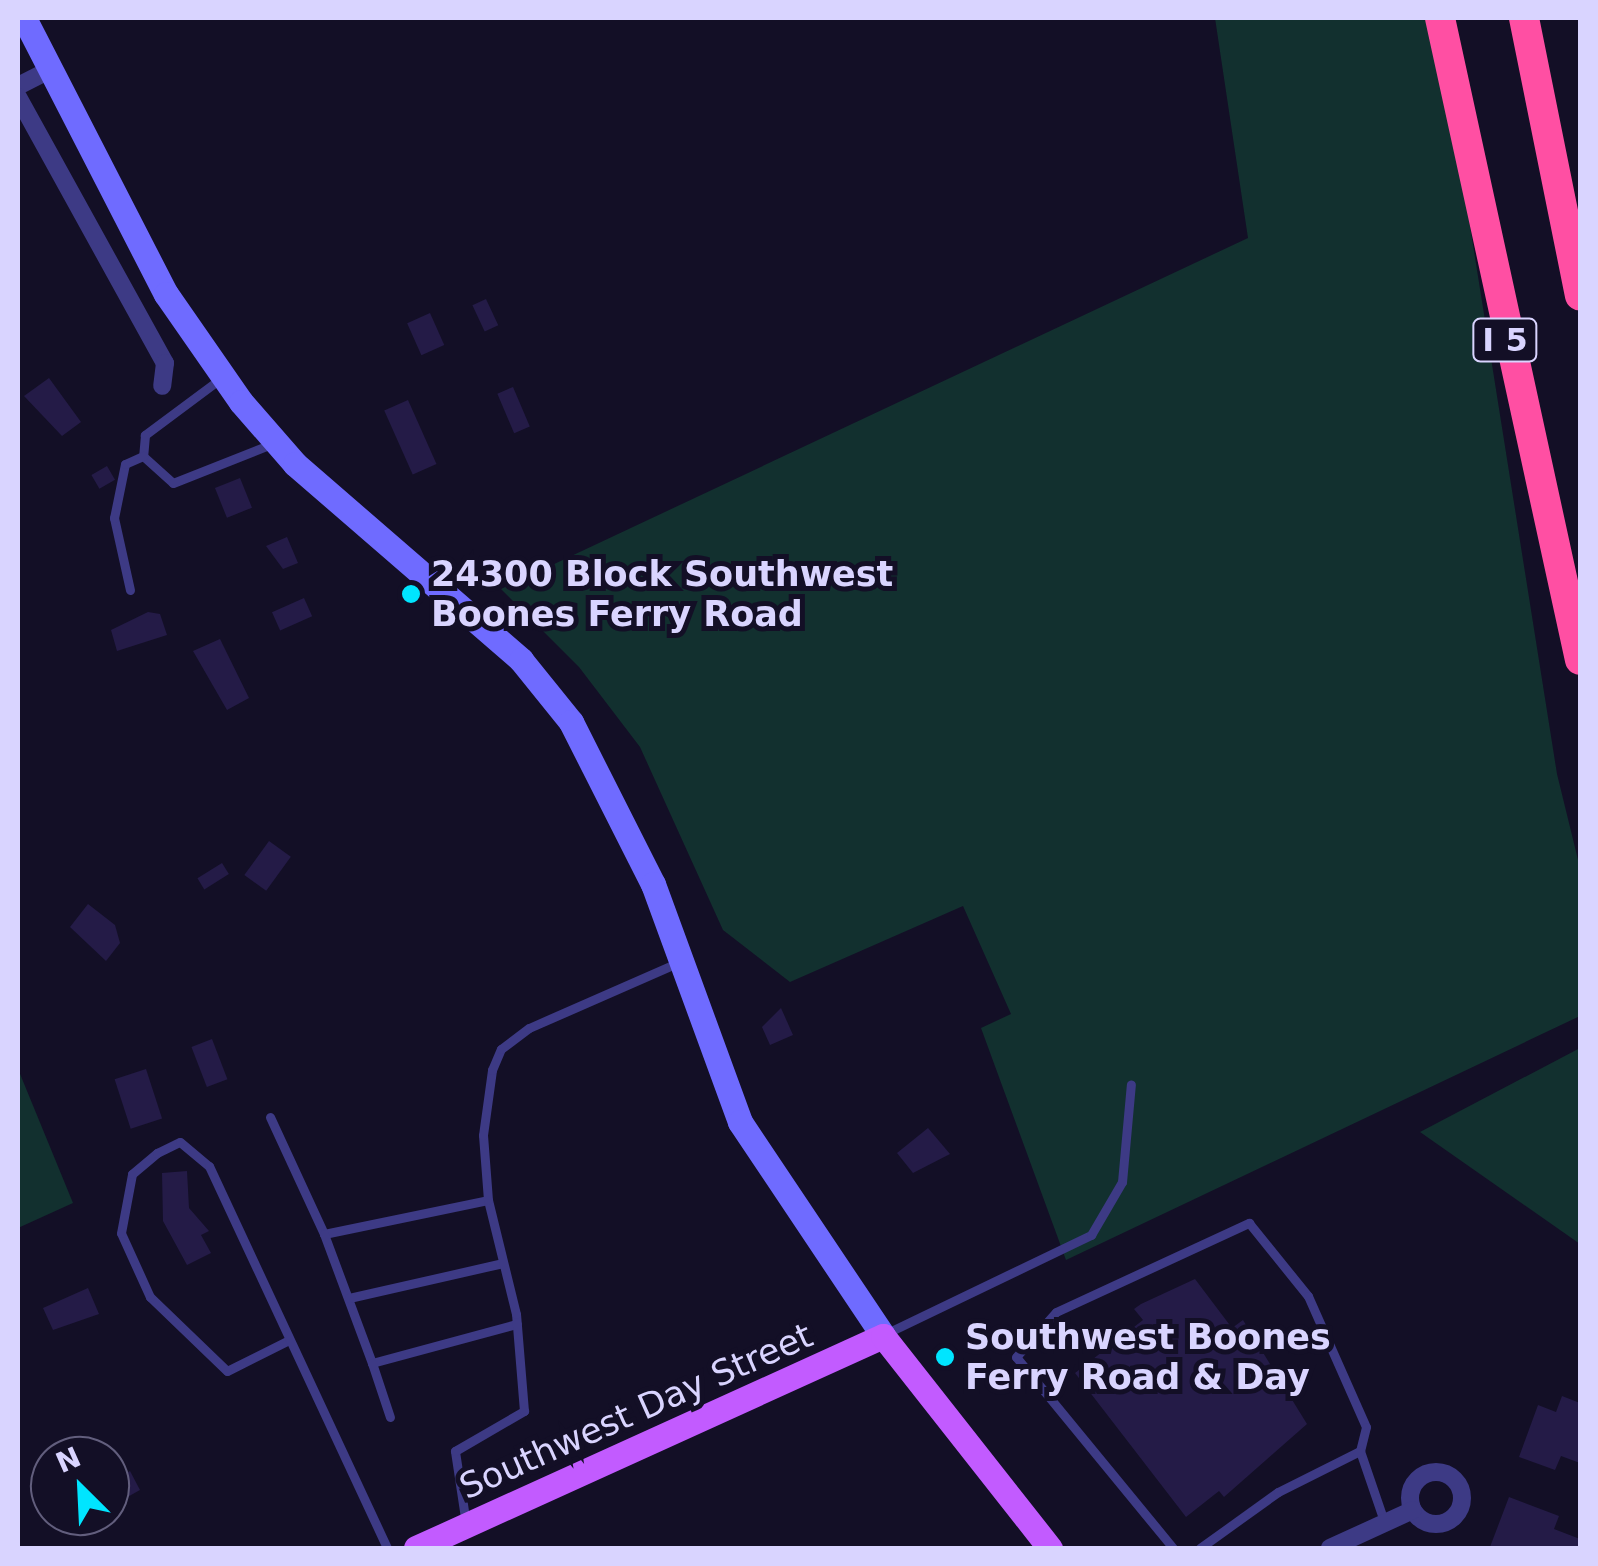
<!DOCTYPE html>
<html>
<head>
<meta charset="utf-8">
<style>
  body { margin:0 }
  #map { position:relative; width:1598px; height:1566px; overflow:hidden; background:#130f26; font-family:"DejaVu Sans",sans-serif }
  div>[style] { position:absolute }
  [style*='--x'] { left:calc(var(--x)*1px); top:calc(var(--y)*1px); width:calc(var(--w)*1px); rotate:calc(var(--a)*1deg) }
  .green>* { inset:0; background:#12302f }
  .building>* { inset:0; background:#241b47; transform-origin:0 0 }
  .lane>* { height:9px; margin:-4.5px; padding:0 4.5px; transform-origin:4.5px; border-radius:4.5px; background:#3d3a85 }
  .street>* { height:18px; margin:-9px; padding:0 9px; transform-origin:9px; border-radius:9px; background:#3d3a85 }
  .street>.ring { margin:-9px; padding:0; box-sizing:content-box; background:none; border:18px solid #3d3a85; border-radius:50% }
  .secondary>* { height:25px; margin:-12.5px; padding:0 12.5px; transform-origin:12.5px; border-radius:12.5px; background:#6f6bff }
  .primary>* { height:25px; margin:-12.5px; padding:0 12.5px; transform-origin:12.5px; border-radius:12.5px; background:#c25bff }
  .highway>* { height:30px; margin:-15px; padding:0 15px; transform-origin:15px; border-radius:15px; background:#ff4fa3 }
  .dots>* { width:28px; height:28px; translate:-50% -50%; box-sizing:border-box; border:5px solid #130f26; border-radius:50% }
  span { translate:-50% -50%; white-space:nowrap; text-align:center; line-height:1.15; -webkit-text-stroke:10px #130f26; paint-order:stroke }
  .shield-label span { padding:2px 8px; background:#130f26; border:2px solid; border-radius:8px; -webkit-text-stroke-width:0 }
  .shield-label { font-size:32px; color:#d9d4ff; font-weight:700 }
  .poi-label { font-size:35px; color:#d9d4ff; font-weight:700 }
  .left { translate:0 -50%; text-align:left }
  .street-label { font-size:35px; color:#d9d4ff }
  .frame { position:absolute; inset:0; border:20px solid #d9d4ff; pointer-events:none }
  .north { position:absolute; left:30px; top:1436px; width:100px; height:100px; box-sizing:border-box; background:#130f26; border:2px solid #625e7d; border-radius:50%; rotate:336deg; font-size:28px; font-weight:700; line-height:40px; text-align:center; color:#d9d4ff }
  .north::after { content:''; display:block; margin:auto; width:35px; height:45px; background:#00e5ff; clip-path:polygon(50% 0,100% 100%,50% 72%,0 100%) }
</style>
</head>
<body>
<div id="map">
  <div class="green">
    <i style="clip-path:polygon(1215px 18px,1437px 18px,1557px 774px,1580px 868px,1580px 1016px,1066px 1260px,981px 1028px,1011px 1014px,963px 906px,790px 982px,723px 930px,640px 747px,579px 667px,501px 589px,1248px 238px)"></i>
    <i style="clip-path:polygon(1580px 1048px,1580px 1244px,1420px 1132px)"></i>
    <i style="clip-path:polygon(18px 1069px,73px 1203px,18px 1228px)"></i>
  </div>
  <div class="building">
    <i style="left:486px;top:299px;width:29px;height:15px;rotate:65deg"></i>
    <i style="left:430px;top:313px;width:35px;height:25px;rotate:66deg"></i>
    <i style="clip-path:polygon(49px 378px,81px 422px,62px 436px,24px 396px)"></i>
    <i style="left:513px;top:387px;width:43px;height:17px;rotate:67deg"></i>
    <i style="left:408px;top:400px;width:70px;height:26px;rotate:66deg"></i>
    <i style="left:107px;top:466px;width:16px;height:18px;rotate:60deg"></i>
    <i style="left:240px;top:478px;width:32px;height:27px;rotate:68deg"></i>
    <i style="clip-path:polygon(287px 537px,298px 563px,283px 569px,266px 546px)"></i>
    <i style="left:304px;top:598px;width:20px;height:35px;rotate:66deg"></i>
    <i style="clip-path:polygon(148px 612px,160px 614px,167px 635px,117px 651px,111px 630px)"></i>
    <i style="clip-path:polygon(220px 639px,249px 698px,227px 710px,193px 651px)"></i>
    <i style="left:269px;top:841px;width:27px;height:42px;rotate:36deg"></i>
    <i style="left:222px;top:863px;width:13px;height:29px;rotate:58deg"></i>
    <i style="clip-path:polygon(88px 904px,115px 925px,120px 943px,106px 961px,70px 927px)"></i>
    <i style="clip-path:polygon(781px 1008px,793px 1035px,770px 1045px,762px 1027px)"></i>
    <i style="left:212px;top:1039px;width:43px;height:22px;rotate:69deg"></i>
    <i style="left:146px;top:1069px;width:52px;height:33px;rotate:72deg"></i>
    <i style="clip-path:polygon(928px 1128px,950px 1154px,913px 1173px,897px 1153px)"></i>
    <i style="clip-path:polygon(187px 1171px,189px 1208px,209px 1231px,201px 1235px,211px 1253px,187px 1265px,163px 1221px,162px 1173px)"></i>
    <i style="clip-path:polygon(1195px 1279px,1232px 1328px,1243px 1320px,1307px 1424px,1224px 1497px,1219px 1491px,1186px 1517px,1075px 1373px,1143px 1320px,1134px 1309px,1141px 1304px)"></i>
    <i style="clip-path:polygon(88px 1288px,99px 1314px,53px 1330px,43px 1308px)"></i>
    <i style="clip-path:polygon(1562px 1396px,1580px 1403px,1580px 1463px,1561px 1456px,1555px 1470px,1519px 1457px,1538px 1405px,1556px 1412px)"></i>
    <i style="clip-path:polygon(130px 1471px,140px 1490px,115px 1504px,110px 1482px)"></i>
    <i style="clip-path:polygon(1509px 1497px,1559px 1516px,1554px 1529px,1580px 1539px,1580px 1548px,1490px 1547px)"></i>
  </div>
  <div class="lane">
    <i style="--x:220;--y:379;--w:94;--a:143.3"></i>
    <i style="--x:145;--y:435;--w:21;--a:95"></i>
    <i style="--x:143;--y:456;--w:40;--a:42"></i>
    <i style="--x:173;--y:483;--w:109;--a:-21.6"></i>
    <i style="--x:130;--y:590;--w:74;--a:-102.5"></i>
    <i style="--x:114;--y:518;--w:55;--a:-78.5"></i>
    <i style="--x:125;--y:464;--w:20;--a:-24"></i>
    <i style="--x:270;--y:1117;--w:129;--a:65.2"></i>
    <i style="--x:324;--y:1234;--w:167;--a:-11.7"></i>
    <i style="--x:324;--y:1234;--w:138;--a:69.6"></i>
    <i style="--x:372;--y:1363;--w:150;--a:-15.1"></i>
    <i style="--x:349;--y:1298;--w:158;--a:-12.8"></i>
    <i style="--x:885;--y:1334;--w:229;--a:-25.7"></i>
    <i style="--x:1091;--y:1235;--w:61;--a:-59.7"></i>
    <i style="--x:1122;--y:1182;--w:98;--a:-84.8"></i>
    <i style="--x:289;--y:1340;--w:69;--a:153.4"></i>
    <i style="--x:227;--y:1371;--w:107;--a:-136.1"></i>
    <i style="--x:150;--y:1297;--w:70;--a:-114.4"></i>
    <i style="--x:121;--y:1233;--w:60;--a:-79.4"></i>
    <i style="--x:132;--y:1174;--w:33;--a:-40"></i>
    <i style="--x:157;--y:1153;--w:25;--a:-26"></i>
    <i style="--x:180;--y:1142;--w:38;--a:40"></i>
    <i style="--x:209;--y:1166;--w:421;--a:65"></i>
    <i style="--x:372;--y:1363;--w:57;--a:71.6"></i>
    <i style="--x:466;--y:1524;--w:74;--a:-98.6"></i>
    <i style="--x:455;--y:1451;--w:80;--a:-30.1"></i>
    <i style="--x:524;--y:1411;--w:97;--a:-94.7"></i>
    <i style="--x:516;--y:1314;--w:117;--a:-103.8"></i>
    <i style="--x:488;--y:1200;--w:65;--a:-94.4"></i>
    <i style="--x:483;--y:1135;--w:66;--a:-82.1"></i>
    <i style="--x:492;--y:1070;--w:23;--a:-67"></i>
    <i style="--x:501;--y:1049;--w:35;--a:-37"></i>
    <i style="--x:529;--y:1028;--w:164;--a:-23.7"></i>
    <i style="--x:1173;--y:1548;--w:247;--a:-129.4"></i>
    <i style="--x:1016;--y:1357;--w:60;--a:-48.4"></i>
    <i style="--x:1056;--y:1312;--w:213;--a:-24.8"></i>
    <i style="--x:1249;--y:1223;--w:94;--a:51.1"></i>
    <i style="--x:1308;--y:1296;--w:143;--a:66.1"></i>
    <i style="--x:1366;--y:1427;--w:25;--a:104"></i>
    <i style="--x:1360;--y:1451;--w:77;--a:71.1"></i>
    <i style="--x:1200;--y:1548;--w:96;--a:-35.7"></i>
    <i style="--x:1278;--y:1492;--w:92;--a:-26.6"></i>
  </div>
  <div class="street">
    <i style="--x:18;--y:86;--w:37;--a:-27"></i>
    <i style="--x:18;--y:97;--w:304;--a:61.1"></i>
    <i style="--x:165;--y:363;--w:23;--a:97"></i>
    <i class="ring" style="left:1410px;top:1472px;width:34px;height:34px"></i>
    <i style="--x:1330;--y:1548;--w:91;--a:-24.6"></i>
  </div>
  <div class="secondary">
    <i style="--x:24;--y:18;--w:310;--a:62.8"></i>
    <i style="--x:166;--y:294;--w:131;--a:55.2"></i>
    <i style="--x:241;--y:402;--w:82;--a:48.9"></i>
    <i style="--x:295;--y:464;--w:299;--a:40.9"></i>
    <i style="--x:521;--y:660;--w:80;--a:51.1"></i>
    <i style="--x:571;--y:722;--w:182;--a:63.2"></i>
    <i style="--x:653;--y:884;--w:253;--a:69.9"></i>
    <i style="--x:740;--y:1122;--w:257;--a:56.2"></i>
  </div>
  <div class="primary">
    <i style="--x:416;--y:1548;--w:513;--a:-24.42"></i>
    <i style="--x:883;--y:1336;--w:270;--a:51.8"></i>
  </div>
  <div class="highway">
    <i style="--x:1440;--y:18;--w:657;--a:77.7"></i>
    <i style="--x:1524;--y:18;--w:283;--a:78.6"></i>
  </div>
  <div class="dots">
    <i style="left:411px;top:594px;background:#00e5ff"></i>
    <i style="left:945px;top:1357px;background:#00e5ff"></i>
  </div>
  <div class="shield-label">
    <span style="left:1505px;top:340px">I 5</span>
  </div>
  <div class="poi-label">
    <span class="left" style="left:431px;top:594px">24300 Block Southwest<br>Boones Ferry Road</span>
    <span class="left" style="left:965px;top:1357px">Southwest Boones<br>Ferry Road &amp; Day</span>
  </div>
  <div class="street-label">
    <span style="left:636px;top:1411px;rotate:-24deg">Southwest Day Street</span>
  </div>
  <div class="frame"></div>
  <div class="north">N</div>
</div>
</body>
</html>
